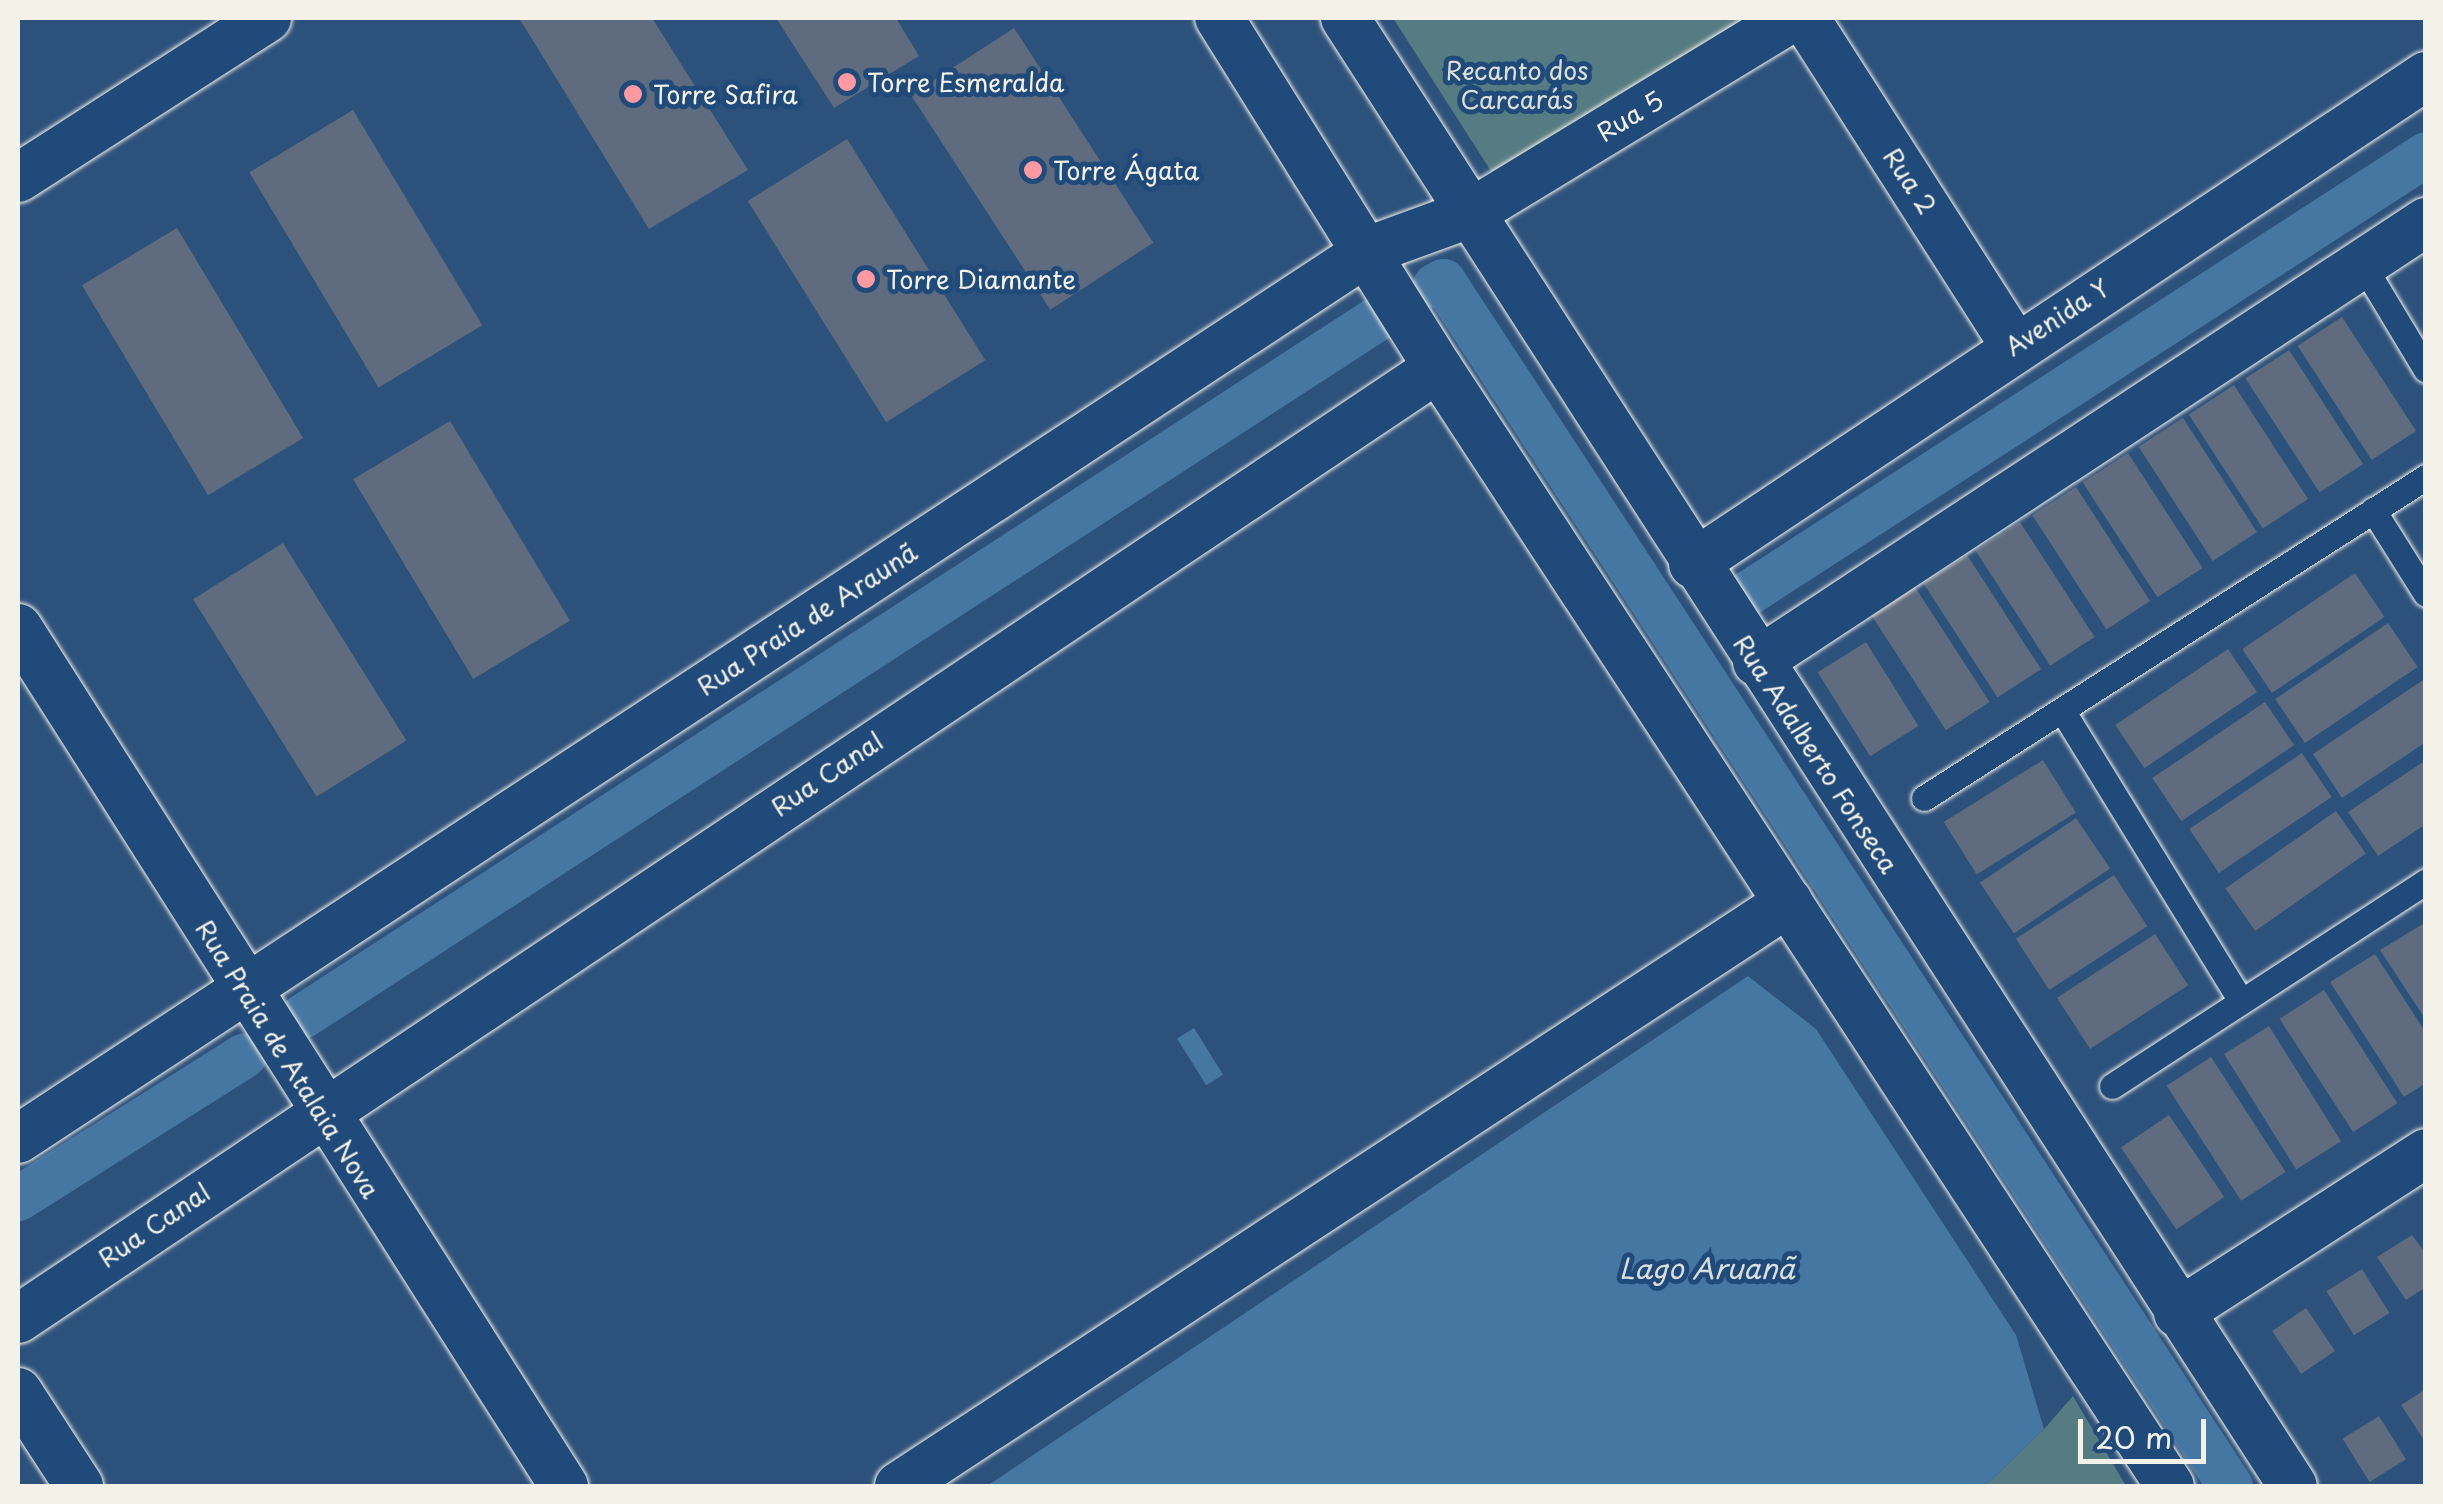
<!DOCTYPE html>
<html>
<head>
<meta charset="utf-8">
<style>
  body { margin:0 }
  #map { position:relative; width:2443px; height:1504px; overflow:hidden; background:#2c517b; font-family:"Playpen Sans",sans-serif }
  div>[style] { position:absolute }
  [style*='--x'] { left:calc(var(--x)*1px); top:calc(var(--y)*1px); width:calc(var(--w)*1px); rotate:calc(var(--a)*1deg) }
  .green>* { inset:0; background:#567c83 }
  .water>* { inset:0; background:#4676a2; transform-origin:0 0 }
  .canal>* { height:45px; margin:-22.5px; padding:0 22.5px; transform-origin:22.5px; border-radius:22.5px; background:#4676a2 }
  .building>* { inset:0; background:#5f6b7f; transform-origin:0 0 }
  .roads { filter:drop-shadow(0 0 2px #f4f1e8) drop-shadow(0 0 2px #f4f1e8) }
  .lane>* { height:25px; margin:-12.5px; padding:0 12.5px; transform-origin:12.5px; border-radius:12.5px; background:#1f4a7a }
  .street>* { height:48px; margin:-24px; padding:0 24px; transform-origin:24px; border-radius:24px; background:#1f4a7a }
  .dots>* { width:28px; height:28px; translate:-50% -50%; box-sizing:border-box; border:5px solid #1f4a7a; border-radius:50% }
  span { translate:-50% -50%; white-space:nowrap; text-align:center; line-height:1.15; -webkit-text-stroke:10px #1f4a7a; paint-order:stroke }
  .park-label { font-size:25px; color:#dcdfd9 }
  .poi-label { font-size:25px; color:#f4f1e8 }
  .left { translate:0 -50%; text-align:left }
  .street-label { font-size:25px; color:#f4f1e8 }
  .water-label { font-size:28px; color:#dadfde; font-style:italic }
  .frame { position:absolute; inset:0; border:20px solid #f4f1e8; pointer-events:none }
  .scale { position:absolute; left:2078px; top:1419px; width:128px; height:45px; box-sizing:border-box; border:5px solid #f4f1e8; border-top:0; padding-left:12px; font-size:30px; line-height:35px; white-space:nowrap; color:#f4f1e8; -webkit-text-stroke:8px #1f4a7a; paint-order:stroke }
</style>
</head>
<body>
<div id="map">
  <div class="green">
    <i style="clip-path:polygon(1393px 18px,1751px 18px,1496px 179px)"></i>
    <i style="clip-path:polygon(2073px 1396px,2126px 1486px,1985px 1486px,2044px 1429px)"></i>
  </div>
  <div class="water">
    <i style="clip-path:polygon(1748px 976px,1816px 1029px,2016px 1335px,2044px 1429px,1985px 1486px,987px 1486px)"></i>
    <i style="left:1194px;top:1028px;width:55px;height:20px;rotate:58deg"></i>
  </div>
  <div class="canal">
    <i style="--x:1435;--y:285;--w:9;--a:-27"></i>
    <i style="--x:1443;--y:281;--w:1439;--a:56.85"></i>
    <i style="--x:1749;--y:592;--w:806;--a:-32.9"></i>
    <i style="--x:302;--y:1016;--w:1291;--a:-32.99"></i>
    <i style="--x:18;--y:1198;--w:267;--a:-32.3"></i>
  </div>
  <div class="building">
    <i style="clip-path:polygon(519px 18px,652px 18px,748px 170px,649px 229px)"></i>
    <i style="clip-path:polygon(776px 18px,896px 18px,919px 56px,834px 108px)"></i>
    <i style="left:1014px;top:28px;width:256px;height:123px;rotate:57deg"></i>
    <i style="left:353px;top:110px;width:251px;height:121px;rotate:59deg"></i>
    <i style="left:847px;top:139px;width:261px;height:117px;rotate:58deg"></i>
    <i style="left:177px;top:228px;width:245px;height:111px;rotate:59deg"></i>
    <i style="left:2342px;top:317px;width:136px;height:53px;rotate:57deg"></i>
    <i style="left:2289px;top:350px;width:136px;height:52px;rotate:57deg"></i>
    <i style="left:2234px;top:385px;width:136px;height:54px;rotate:57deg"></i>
    <i style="left:2183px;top:418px;width:136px;height:53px;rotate:57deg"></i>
    <i style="left:450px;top:421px;width:233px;height:113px;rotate:59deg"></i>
    <i style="left:2128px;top:453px;width:137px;height:54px;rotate:57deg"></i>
    <i style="left:2076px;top:487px;width:136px;height:52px;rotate:57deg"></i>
    <i style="left:2020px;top:522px;width:137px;height:53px;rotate:57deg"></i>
    <i style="left:283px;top:543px;width:233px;height:106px;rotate:58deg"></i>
    <i style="left:1967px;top:555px;width:136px;height:52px;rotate:57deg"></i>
    <i style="left:2355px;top:573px;width:53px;height:136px;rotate:56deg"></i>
    <i style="left:1915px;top:587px;width:137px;height:52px;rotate:57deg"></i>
    <i style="left:2388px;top:623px;width:53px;height:136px;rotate:56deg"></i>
    <i style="left:1866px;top:642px;width:99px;height:57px;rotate:58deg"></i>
    <i style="left:2228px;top:649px;width:52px;height:136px;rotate:56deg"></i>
    <i style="clip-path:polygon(2426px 678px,2426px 742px,2342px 798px,2313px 754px)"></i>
    <i style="left:2265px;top:702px;width:52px;height:136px;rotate:56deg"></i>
    <i style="left:2302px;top:753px;width:53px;height:136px;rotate:56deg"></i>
    <i style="left:2043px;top:760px;width:62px;height:117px;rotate:58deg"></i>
    <i style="clip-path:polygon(2426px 760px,2426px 824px,2378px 856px,2348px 812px)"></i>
    <i style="left:2336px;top:811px;width:52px;height:135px;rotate:55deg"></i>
    <i style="left:2076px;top:818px;width:61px;height:116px;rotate:56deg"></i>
    <i style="left:2114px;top:875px;width:61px;height:117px;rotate:57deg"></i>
    <i style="clip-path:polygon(2426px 922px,2426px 1020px,2380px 950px)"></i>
    <i style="left:2155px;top:934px;width:61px;height:117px;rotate:57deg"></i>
    <i style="clip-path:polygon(2375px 954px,2426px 1033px,2426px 1083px,2404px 1097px,2330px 982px)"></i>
    <i style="left:2324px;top:990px;width:135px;height:53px;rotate:57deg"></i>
    <i style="left:2269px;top:1026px;width:136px;height:53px;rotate:58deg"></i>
    <i style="left:2211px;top:1057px;width:137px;height:53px;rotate:57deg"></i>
    <i style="left:2169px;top:1115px;width:99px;height:58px;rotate:56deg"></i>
    <i style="clip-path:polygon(2412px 1235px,2426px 1254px,2426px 1287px,2406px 1300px,2377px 1257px)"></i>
    <i style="left:2362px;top:1269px;width:52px;height:42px;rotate:58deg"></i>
    <i style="left:2306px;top:1308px;width:52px;height:41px;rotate:56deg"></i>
    <i style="clip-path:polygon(2426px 1389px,2426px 1443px,2401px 1405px)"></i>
    <i style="left:2379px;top:1416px;width:51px;height:43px;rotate:58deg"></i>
  </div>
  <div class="roads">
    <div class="lane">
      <i style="--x:2363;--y:265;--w:122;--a:59"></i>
      <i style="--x:2373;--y:510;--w:99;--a:57.8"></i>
      <i style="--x:2062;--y:710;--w:342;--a:58.4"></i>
      <i style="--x:1924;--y:798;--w:596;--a:-32.6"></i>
      <i style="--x:2112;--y:1086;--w:375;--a:-33.1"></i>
    </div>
    <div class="street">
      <i style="--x:1345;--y:18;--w:1747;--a:57.15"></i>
      <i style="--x:1805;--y:18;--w:388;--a:57.4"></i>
      <i style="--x:18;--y:178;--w:296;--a:-32.7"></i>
      <i style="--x:1438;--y:368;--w:1336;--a:56.79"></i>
      <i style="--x:1693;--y:564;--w:881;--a:-33.65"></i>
      <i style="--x:18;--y:628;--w:1017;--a:57.53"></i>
      <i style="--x:1757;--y:662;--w:801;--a:-33.33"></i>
      <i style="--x:18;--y:1139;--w:1618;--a:-33.33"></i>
      <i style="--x:1370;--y:250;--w:105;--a:-20"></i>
      <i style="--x:1469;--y:214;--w:377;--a:-31.3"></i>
      <i style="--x:2178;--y:1313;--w:295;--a:-32.8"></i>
      <i style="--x:18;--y:1319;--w:1709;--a:-33.81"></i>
      <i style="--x:1438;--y:368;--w:413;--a:-122"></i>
      <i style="--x:18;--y:1392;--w:112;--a:57"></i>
      <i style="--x:899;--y:1486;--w:1064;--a:-33.27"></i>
    </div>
  </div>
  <div class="dots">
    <i style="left:847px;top:82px;background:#ff9aa2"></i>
    <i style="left:633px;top:94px;background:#ff9aa2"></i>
    <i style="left:1033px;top:170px;background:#ff9aa2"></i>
    <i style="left:866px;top:279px;background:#ff9aa2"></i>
  </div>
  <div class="park-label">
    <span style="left:1517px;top:85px">Recanto dos<br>Carcarás</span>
  </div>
  <div class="poi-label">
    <span class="left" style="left:867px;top:82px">Torre Esmeralda</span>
    <span class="left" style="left:653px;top:94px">Torre Safira</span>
    <span class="left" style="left:1053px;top:170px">Torre Ágata</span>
    <span class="left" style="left:886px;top:279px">Torre Diamante</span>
  </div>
  <div class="street-label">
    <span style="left:1630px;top:116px;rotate:-31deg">Rua 5</span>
    <span style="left:1910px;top:181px;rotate:57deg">Rua 2</span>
    <span style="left:2057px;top:317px;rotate:-33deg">Avenida Y</span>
    <span style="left:807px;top:619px;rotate:-33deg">Rua Praia de Araunã</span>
    <span style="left:1816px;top:754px;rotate:57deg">Rua Adalberto Fonseca</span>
    <span style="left:827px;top:774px;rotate:-34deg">Rua Canal</span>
    <span style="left:288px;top:1059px;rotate:58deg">Rua Praia de Atalaia Nova</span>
    <span style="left:154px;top:1225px;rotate:-34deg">Rua Canal</span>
  </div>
  <div class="water-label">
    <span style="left:1707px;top:1268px">Lago Aruanã</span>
  </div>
  <div class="frame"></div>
  <div class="scale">20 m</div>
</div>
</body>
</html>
